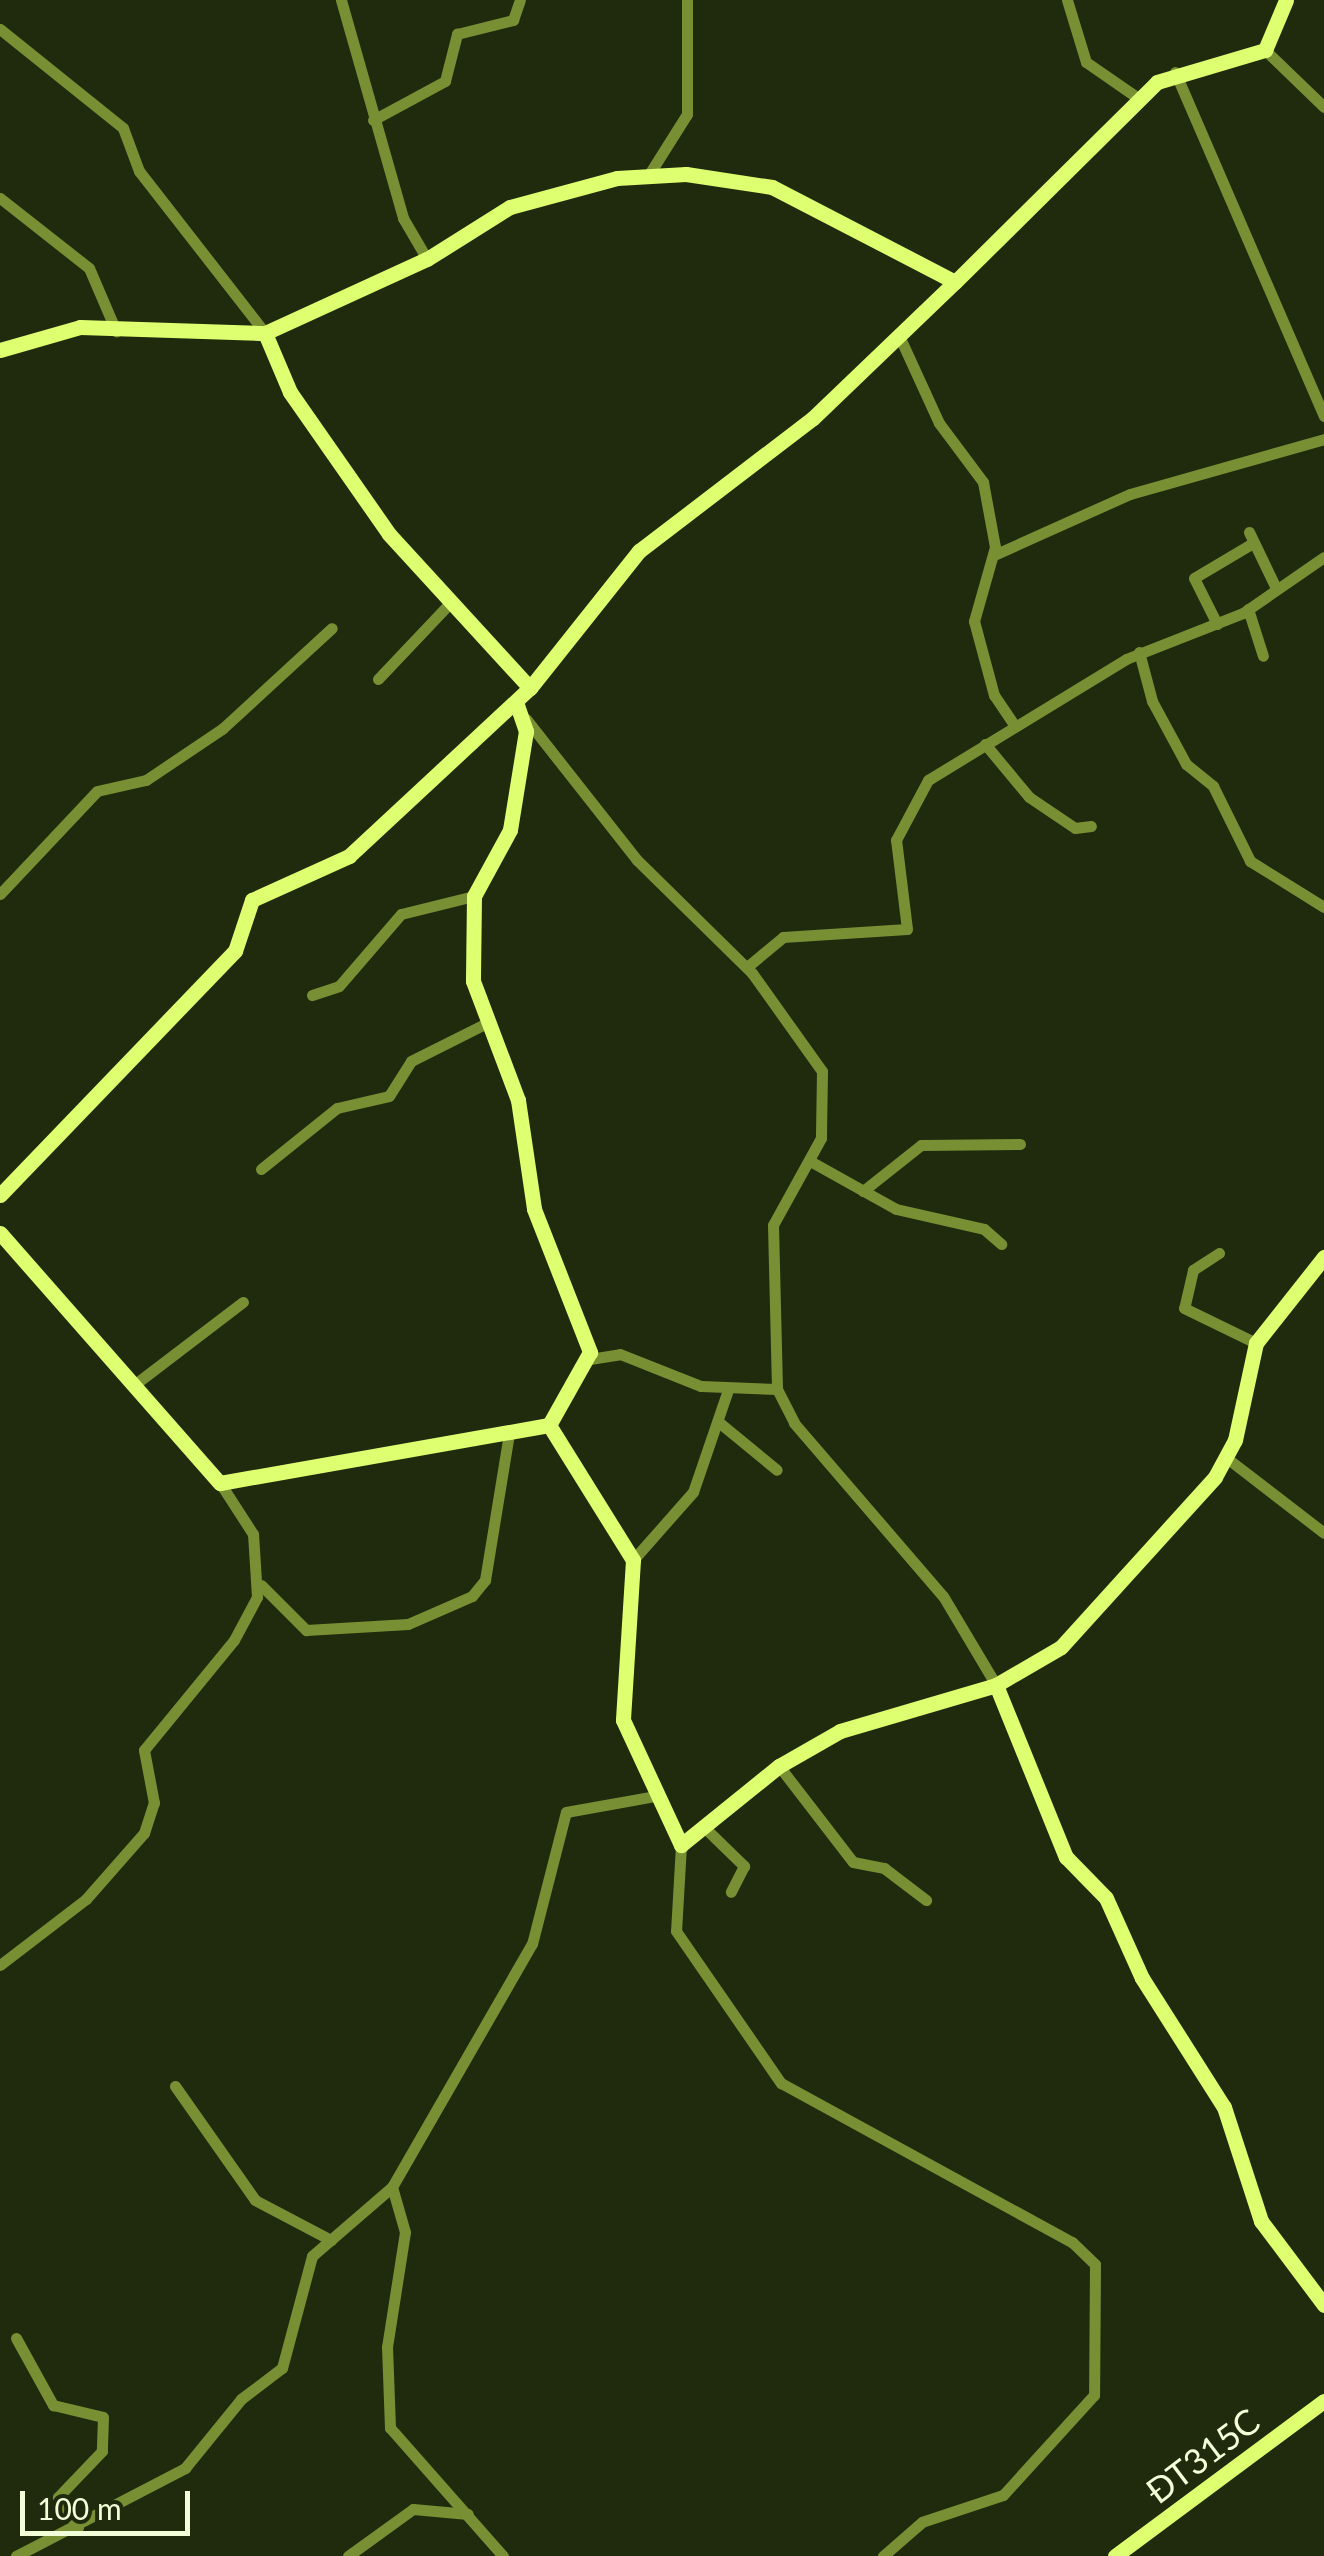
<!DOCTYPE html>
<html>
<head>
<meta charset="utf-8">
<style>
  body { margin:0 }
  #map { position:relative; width:1324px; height:2556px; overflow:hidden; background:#202b0e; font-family:Lato,sans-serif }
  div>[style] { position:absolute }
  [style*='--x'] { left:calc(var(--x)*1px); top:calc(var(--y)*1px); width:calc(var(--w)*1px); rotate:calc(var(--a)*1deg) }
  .street>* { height:11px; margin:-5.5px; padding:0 5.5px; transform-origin:5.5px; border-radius:5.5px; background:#798f34 }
  .secondary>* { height:15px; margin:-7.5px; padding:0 7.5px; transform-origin:7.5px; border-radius:7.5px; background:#deff6f }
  span { translate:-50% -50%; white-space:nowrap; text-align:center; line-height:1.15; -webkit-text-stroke:8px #202b0e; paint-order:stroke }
  .street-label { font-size:35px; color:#f2ffd8 }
  .scale { position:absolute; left:20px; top:2491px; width:170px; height:45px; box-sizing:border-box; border:5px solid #f2ffd8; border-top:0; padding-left:12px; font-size:30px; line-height:35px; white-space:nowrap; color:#f2ffd8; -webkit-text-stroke:8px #202b0e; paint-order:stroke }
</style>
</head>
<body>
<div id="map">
  <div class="street">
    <i style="--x:341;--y:0;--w:227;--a:74.1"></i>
    <i style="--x:403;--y:218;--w:48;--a:59.7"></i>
    <i style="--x:1067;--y:0;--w:65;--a:73"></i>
    <i style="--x:1086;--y:62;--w:63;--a:34.7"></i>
    <i style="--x:0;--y:29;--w:158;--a:38.8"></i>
    <i style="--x:123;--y:128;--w:46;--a:69.6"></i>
    <i style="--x:139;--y:171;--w:205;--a:52.1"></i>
    <i style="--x:1265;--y:50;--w:82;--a:44"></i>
    <i style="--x:1175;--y:72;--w:375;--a:66.6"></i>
    <i style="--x:373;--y:120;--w:82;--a:-28.4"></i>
    <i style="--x:445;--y:81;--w:49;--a:-75.7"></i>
    <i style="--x:457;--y:34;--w:58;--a:-14"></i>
    <i style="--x:513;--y:20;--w:21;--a:-71"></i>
    <i style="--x:648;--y:176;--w:73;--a:-57.8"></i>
    <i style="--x:687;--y:114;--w:114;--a:-90"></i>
    <i style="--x:0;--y:198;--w:113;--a:38.2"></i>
    <i style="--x:89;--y:268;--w:69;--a:66.8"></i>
    <i style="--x:901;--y:340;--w:91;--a:65.4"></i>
    <i style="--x:939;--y:423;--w:74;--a:53.3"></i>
    <i style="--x:983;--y:482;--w:66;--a:79.5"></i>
    <i style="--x:995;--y:547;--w:77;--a:105.8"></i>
    <i style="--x:974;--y:621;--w:77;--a:74.9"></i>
    <i style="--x:994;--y:695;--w:37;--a:56"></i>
    <i style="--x:1249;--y:532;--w:60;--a:64.3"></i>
    <i style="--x:994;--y:555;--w:149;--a:-24.2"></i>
    <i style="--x:1130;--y:494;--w:202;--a:-15.8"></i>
    <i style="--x:1248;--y:609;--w:49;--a:72.3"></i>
    <i style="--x:1217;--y:624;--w:51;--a:-116.6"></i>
    <i style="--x:1194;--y:578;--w:69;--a:-30.7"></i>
    <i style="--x:1139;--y:652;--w:51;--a:75.1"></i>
    <i style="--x:1152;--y:701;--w:72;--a:61.6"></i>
    <i style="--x:1186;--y:764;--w:35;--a:39"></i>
    <i style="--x:1213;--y:786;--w:84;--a:63.7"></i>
    <i style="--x:1250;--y:861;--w:87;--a:31.9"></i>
    <i style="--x:378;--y:679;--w:103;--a:-46.6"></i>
    <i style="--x:526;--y:719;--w:179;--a:51.8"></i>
    <i style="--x:637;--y:860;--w:161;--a:44.5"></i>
    <i style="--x:752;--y:973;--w:120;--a:54.5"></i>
    <i style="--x:822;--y:1071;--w:67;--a:90.9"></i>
    <i style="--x:821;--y:1138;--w:99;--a:118.9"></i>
    <i style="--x:773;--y:1225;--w:164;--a:88.6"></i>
    <i style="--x:777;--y:1389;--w:38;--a:63"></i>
    <i style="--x:794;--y:1423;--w:228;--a:49.3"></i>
    <i style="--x:943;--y:1596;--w:104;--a:59.2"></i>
    <i style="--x:985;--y:744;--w:69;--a:50.3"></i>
    <i style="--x:1029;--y:797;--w:55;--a:34"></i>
    <i style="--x:1075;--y:828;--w:16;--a:-7"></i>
    <i style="--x:0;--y:894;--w:141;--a:-46.7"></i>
    <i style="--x:97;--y:791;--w:50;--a:-12.7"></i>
    <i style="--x:146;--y:780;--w:92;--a:-33.9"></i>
    <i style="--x:222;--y:729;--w:149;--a:-42.6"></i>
    <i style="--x:747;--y:967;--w:47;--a:-39.8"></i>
    <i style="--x:783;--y:937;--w:124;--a:-3.7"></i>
    <i style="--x:907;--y:929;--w:90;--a:-97"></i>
    <i style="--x:896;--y:840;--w:68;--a:-61.9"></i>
    <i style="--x:928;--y:780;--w:232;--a:-31.4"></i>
    <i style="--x:1126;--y:659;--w:126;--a:-21.5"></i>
    <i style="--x:1243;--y:613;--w:98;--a:-34.7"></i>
    <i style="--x:312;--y:995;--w:28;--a:-18"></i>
    <i style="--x:339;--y:986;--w:95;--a:-49.3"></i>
    <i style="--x:401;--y:914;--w:75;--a:-13.9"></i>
    <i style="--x:810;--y:1161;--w:98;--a:29.2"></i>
    <i style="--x:896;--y:1209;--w:90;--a:12.8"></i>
    <i style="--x:984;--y:1229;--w:23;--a:41"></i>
    <i style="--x:261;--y:1169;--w:97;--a:-38.8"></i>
    <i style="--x:337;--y:1108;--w:53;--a:-13"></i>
    <i style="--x:389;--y:1096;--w:41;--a:-57.8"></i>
    <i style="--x:411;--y:1061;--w:85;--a:-26.6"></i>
    <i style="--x:863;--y:1191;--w:74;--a:-38.4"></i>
    <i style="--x:921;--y:1145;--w:99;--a:-0.6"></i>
    <i style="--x:1219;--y:1253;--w:31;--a:147"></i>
    <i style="--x:1193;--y:1270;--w:39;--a:103"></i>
    <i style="--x:1184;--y:1308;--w:80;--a:25.9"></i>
    <i style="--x:590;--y:1359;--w:30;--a:-9"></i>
    <i style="--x:620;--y:1354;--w:87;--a:21.6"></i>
    <i style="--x:701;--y:1386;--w:76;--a:2.3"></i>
    <i style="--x:134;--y:1385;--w:137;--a:-37.3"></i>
    <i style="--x:721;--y:1424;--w:72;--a:39.4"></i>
    <i style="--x:1228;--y:1459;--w:121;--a:37.6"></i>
    <i style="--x:633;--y:1560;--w:91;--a:-48.6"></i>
    <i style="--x:693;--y:1492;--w:108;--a:-71.1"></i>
    <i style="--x:261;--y:1585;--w:64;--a:45"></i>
    <i style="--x:306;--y:1630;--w:102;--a:-3.4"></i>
    <i style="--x:408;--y:1624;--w:70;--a:-23.6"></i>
    <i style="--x:472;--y:1596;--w:21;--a:-51"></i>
    <i style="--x:485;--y:1580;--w:148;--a:-80.7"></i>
    <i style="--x:779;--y:1766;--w:121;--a:52.4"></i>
    <i style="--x:853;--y:1862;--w:32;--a:11"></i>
    <i style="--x:884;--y:1868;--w:53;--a:37.3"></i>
    <i style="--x:707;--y:1830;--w:52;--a:44.2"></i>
    <i style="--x:744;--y:1866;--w:29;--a:117"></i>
    <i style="--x:681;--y:1845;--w:86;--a:93.3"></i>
    <i style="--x:676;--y:1931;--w:185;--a:55.4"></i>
    <i style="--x:781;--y:2083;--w:332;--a:28.7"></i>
    <i style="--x:1072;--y:2242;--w:32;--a:44"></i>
    <i style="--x:1095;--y:2264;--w:131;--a:90.4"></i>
    <i style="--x:1094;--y:2395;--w:135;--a:132.3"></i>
    <i style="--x:1003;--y:2495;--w:85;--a:161.6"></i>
    <i style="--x:922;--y:2522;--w:52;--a:138.9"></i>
    <i style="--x:0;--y:1965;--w:108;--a:-37.5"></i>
    <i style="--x:86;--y:1899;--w:88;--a:-48.7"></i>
    <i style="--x:144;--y:1833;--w:32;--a:-72"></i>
    <i style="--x:154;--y:1803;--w:54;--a:-100.7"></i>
    <i style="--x:144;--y:1750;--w:142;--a:-50.7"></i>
    <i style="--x:234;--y:1640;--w:49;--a:-61.9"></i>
    <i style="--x:257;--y:1597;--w:63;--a:-93.6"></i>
    <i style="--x:253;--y:1534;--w:61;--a:-122.9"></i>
    <i style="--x:175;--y:2086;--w:139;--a:54.9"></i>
    <i style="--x:255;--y:2200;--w:86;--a:27.8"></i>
    <i style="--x:16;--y:2338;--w:77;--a:61.1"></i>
    <i style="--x:53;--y:2405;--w:51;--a:13.5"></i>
    <i style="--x:103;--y:2417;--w:34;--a:92"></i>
    <i style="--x:102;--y:2451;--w:64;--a:133.7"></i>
    <i style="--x:58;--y:2497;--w:36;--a:56"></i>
    <i style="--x:16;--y:2556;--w:191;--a:-27.5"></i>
    <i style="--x:185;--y:2468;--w:89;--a:-50.9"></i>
    <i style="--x:241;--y:2399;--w:51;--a:-37.1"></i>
    <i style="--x:282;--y:2368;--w:116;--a:-75"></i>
    <i style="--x:312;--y:2256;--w:106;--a:-40.8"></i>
    <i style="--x:348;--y:2556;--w:80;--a:-35.9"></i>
    <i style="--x:413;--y:2509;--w:55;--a:5.2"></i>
    <i style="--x:503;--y:2556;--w:171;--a:-131.4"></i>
    <i style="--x:390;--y:2428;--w:81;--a:-92.1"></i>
    <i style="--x:387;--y:2347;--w:116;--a:-81.1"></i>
    <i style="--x:405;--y:2232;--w:47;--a:-106.1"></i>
    <i style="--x:392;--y:2187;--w:280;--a:-60.1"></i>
    <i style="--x:532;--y:1944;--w:136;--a:-75.6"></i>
    <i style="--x:566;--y:1812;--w:90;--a:-10.2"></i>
  </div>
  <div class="secondary">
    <i style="--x:0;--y:350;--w:83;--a:-16"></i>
    <i style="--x:80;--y:327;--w:185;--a:1.9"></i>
    <i style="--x:530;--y:688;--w:175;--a:-51.5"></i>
    <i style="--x:639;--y:551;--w:219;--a:-37.4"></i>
    <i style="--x:813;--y:418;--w:197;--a:-43.8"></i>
    <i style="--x:517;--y:705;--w:28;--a:71"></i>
    <i style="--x:526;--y:731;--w:100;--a:99.2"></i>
    <i style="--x:510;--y:830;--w:75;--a:118.6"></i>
    <i style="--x:474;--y:896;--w:85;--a:90.7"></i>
    <i style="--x:473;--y:981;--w:127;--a:69.3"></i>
    <i style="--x:518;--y:1100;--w:110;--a:81.6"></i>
    <i style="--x:534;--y:1209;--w:154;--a:68.6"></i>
    <i style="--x:590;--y:1352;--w:84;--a:119.3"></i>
    <i style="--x:0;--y:1195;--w:339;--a:-46.1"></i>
    <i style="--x:235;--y:951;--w:54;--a:-71.6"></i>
    <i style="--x:252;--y:900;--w:107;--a:-24.4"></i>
    <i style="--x:349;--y:856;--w:247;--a:-42.9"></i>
    <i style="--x:530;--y:688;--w:209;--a:-132.5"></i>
    <i style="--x:389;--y:534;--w:173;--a:-124.9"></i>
    <i style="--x:290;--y:392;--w:64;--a:-113"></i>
    <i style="--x:265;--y:333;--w:178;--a:-24.6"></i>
    <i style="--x:427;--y:259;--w:98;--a:-32.1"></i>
    <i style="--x:510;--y:207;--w:111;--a:-15.2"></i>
    <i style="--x:617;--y:178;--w:69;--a:-3.3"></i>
    <i style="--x:686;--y:174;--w:87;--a:8.6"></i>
    <i style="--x:772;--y:187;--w:206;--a:27.4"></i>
    <i style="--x:955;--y:282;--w:284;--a:-44.7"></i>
    <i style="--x:1157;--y:82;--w:113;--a:-16.5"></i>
    <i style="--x:1265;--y:50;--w:54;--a:-67.2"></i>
    <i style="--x:0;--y:1233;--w:333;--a:48.7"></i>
    <i style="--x:220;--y:1483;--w:334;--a:-10"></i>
    <i style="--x:549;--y:1425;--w:159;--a:58.1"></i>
    <i style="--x:633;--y:1560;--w:160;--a:93.6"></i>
    <i style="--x:623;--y:1720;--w:138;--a:65.1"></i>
    <i style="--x:681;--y:1845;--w:126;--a:-38.9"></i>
    <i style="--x:779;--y:1766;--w:70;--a:-29.8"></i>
    <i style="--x:840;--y:1731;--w:163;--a:-16.4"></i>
    <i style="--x:996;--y:1685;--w:186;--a:67.9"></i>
    <i style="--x:1066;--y:1857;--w:57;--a:45.7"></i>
    <i style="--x:1106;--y:1898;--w:88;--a:65.8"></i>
    <i style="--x:1142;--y:1978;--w:153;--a:57.6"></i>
    <i style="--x:1224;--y:2107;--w:120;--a:72"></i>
    <i style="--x:1261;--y:2221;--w:105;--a:53.1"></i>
    <i style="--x:996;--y:1685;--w:75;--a:-30.3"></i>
    <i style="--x:1061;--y:1647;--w:229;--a:-47.8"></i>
    <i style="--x:1215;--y:1477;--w:42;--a:-61.6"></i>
    <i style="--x:1235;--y:1440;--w:99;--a:-77.8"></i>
    <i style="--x:1256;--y:1343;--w:110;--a:-51.7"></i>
    <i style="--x:1115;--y:2556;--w:260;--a:-36.6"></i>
  </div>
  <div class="street-label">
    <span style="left:1202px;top:2455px;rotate:-37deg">ĐT315C</span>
  </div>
  <div class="scale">100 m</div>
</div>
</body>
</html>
